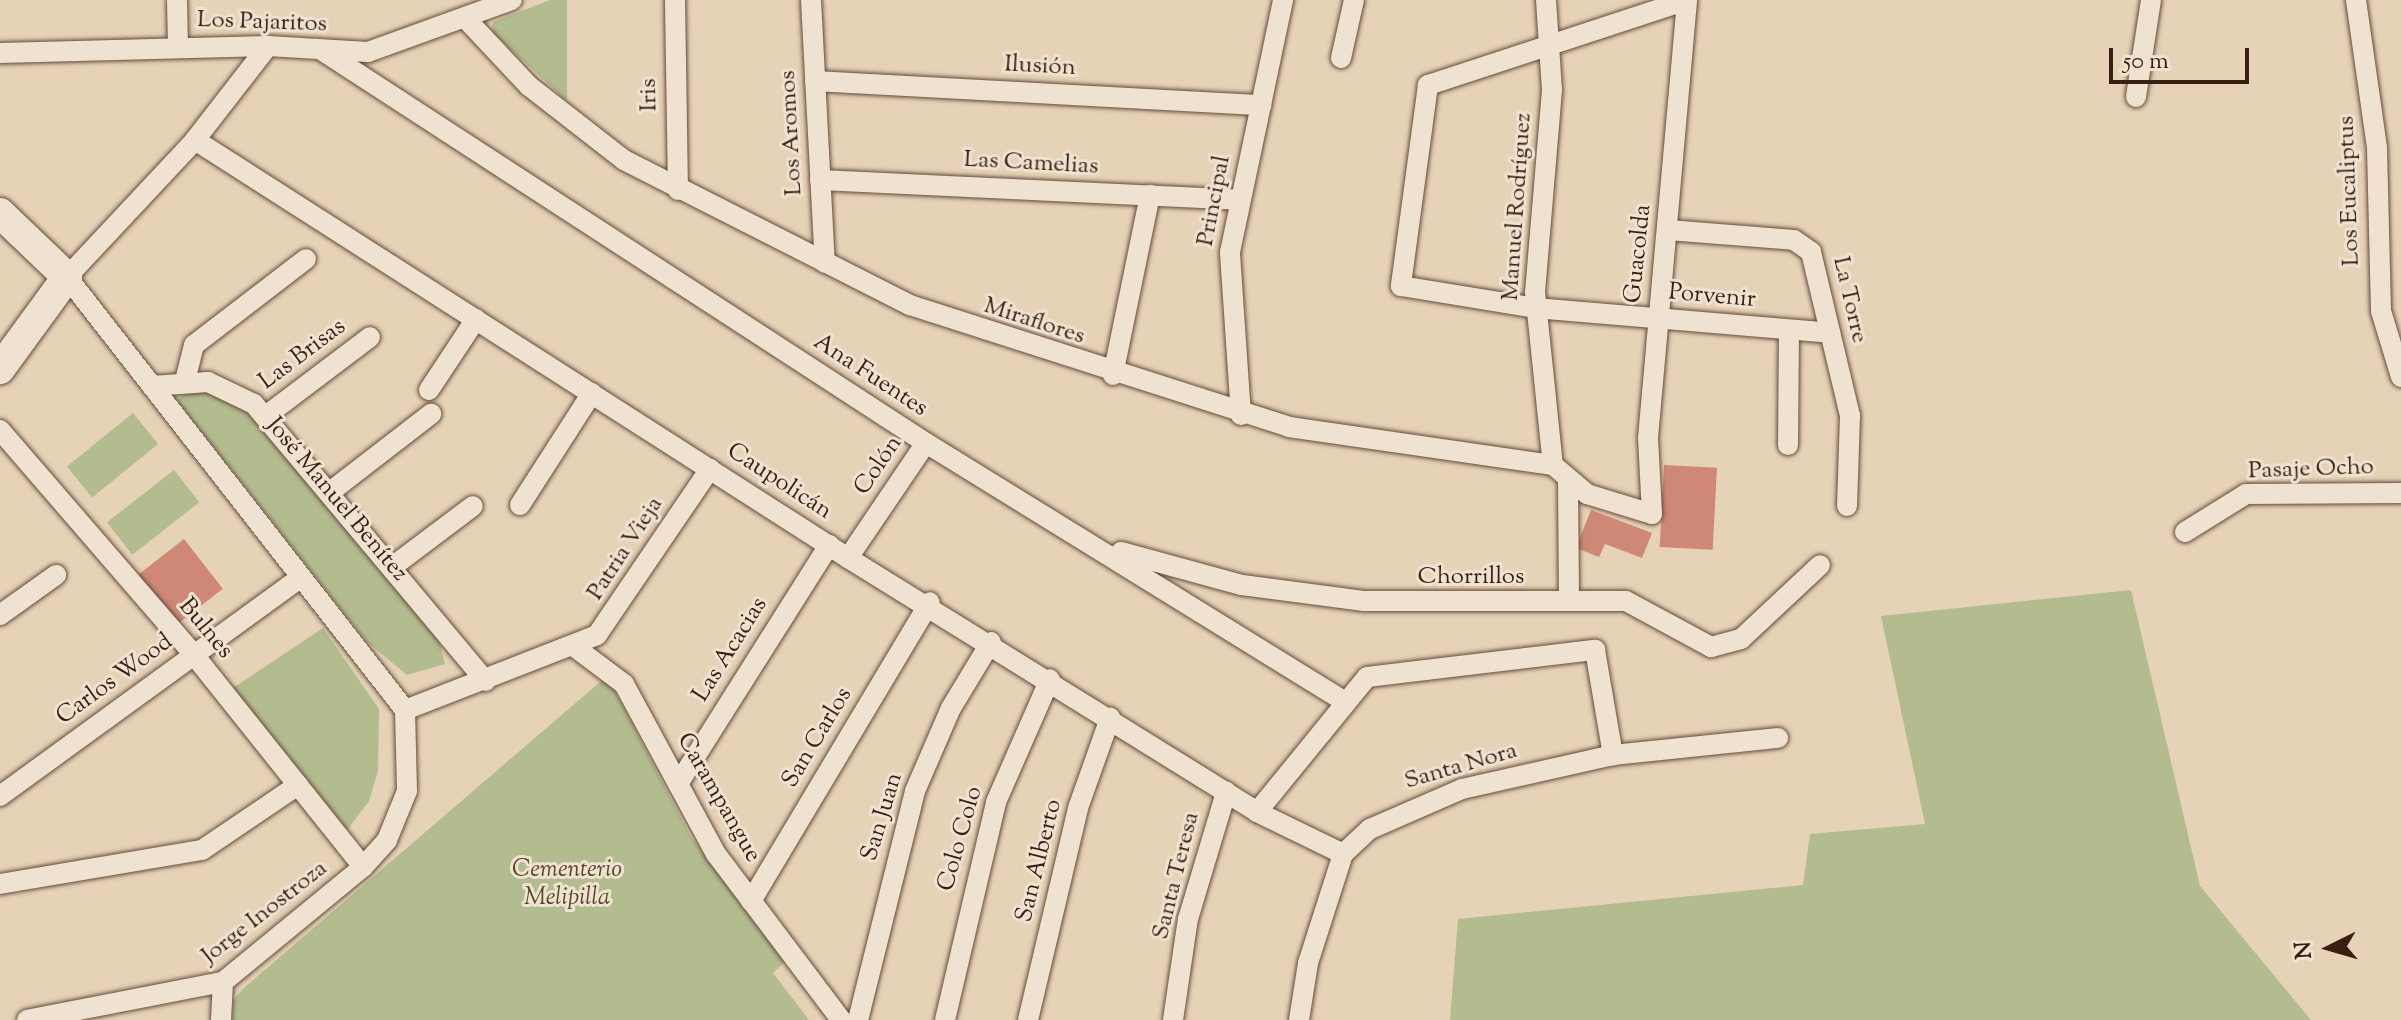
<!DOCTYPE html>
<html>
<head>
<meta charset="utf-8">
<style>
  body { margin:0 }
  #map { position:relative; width:2401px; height:1020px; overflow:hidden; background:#e6d2b6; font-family:"Sorts Mill Goudy",serif }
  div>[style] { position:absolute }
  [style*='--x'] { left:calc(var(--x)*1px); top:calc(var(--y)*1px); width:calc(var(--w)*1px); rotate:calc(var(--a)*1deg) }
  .green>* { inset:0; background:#b3bc8f; transform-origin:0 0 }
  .building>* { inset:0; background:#cf8875; transform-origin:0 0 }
  .roads { filter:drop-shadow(0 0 2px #644c3a) drop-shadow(0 0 2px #644c3a) }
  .street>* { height:20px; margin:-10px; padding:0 10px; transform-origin:10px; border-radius:10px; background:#efe2d0 }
  .secondary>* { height:30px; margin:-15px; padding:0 15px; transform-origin:15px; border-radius:15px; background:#efe2d0 }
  span { translate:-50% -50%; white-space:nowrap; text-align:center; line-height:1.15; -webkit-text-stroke:6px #efe2d0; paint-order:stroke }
  .street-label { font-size:24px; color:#391f11 }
  .park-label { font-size:24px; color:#584630; font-style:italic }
  .north { position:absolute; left:2289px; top:908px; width:80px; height:80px; -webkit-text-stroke:6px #efe2d0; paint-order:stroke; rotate:265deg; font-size:22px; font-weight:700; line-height:32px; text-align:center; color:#391f11 }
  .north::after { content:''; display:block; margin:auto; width:28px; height:36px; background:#391f11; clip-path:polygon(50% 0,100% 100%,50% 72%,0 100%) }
  .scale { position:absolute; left:2109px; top:48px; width:140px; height:36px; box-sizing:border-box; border:4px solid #391f11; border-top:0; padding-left:10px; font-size:24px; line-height:28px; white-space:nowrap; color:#391f11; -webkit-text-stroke:6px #efe2d0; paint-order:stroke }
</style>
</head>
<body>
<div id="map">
  <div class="green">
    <i style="clip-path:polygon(550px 0,567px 0,567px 101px,492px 32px,493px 22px)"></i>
    <i style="clip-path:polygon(191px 389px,212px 391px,252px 415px,439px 640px,445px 664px,407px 675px,367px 642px,177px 400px)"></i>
    <i style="left:133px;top:413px;width:40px;height:85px;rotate:51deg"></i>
    <i style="left:174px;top:470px;width:41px;height:85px;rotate:52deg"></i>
    <i style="clip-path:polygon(2131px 590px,2200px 886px,2311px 1020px,1450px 1020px,1458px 919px,1803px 885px,1810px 834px,1925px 824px,1881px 616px)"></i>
    <i style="clip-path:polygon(323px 628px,379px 709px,378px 771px,369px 801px,341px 838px,230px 690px)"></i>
    <i style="clip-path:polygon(607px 676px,691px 837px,786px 960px,773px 973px,809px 1020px,232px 1020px,233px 1000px,245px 987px)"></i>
  </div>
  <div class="building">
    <i style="left:1664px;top:465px;width:53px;height:82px;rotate:3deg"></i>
    <i style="clip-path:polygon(1591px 510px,1652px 533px,1642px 558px,1605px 544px,1599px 557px,1576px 548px)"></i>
    <i style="left:184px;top:539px;width:63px;height:63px;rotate:52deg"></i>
  </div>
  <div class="roads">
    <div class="street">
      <i style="--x:177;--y:0;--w:47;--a:88.8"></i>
      <i style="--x:675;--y:0;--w:190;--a:89.1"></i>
      <i style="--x:811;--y:0;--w:263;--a:87"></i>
      <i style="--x:1546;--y:0;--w:90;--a:86.2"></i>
      <i style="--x:1552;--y:90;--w:203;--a:94.8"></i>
      <i style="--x:1535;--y:292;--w:174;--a:84.1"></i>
      <i style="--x:1687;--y:0;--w:273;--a:161.8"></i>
      <i style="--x:1428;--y:85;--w:203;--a:97.7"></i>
      <i style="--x:1401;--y:286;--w:136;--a:9.3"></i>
      <i style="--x:1535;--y:308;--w:296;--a:4.8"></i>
      <i style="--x:2356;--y:0;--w:149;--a:81.9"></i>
      <i style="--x:2377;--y:148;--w:163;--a:88.6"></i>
      <i style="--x:2381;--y:311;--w:69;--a:73.1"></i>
      <i style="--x:466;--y:19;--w:92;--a:46.8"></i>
      <i style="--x:529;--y:86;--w:120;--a:37.9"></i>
      <i style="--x:624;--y:160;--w:321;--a:26.9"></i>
      <i style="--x:910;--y:305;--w:398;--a:17.8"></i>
      <i style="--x:1289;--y:427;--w:267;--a:8.2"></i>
      <i style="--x:1553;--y:465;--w:45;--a:40.5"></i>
      <i style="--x:1587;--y:494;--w:68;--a:17.1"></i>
      <i style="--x:1652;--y:514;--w:76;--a:-93"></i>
      <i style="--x:1648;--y:438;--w:440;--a:-84.9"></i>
      <i style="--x:323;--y:51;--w:719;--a:33.03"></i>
      <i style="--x:926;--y:443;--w:493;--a:31.7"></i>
      <i style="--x:0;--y:53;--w:268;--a:-1.5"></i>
      <i style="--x:268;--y:46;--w:100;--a:3.4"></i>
      <i style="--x:368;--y:52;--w:153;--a:-19.9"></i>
      <i style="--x:1341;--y:58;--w:59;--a:-77.4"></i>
      <i style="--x:815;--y:81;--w:447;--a:3.1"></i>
      <i style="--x:2136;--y:97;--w:98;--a:-81.2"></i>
      <i style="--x:195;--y:140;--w:775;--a:32.62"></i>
      <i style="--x:848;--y:558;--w:481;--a:31.8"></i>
      <i style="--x:1257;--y:812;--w:96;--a:26"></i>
      <i style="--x:820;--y:180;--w:420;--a:2.7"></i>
      <i style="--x:1668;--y:230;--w:126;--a:4.5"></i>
      <i style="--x:1794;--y:240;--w:21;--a:35"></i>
      <i style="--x:1811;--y:252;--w:169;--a:76.6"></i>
      <i style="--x:1850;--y:416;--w:90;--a:91.9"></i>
      <i style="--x:1113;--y:375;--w:184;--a:-78.4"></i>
      <i style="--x:185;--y:381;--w:37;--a:-76"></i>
      <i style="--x:194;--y:345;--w:141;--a:-37.5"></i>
      <i style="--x:152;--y:386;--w:56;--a:-4.1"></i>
      <i style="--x:208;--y:382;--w:51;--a:25.6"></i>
      <i style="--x:254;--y:404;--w:361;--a:50.1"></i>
      <i style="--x:429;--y:390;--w:85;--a:-56.5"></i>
      <i style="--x:267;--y:415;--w:129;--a:-37.1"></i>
      <i style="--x:1241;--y:415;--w:163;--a:-93.9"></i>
      <i style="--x:1230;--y:252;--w:258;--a:-78.1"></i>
      <i style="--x:0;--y:430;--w:297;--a:49.2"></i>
      <i style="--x:194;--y:655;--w:271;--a:51.4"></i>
      <i style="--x:1788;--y:445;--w:115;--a:-89.5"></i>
      <i style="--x:1568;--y:482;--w:119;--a:89.5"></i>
      <i style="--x:330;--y:492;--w:128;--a:-37.7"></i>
      <i style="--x:520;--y:505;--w:133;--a:-57.3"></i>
      <i style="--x:2185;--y:532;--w:72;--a:-31.9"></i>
      <i style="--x:2246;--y:494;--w:155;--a:-0.4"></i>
      <i style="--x:1121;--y:552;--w:125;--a:15.3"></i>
      <i style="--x:1242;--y:585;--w:122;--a:7.5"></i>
      <i style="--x:1363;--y:601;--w:263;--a:0"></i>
      <i style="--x:1626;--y:601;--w:97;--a:28.4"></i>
      <i style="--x:1711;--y:647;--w:31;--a:-15"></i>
      <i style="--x:1741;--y:639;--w:108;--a:-43.1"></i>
      <i style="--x:848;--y:558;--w:139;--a:-55.9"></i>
      <i style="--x:392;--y:567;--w:101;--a:-37"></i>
      <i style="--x:0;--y:615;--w:69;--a:-35.5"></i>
      <i style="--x:576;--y:648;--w:60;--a:36.9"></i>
      <i style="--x:624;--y:684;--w:193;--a:61.6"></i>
      <i style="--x:716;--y:854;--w:208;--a:53"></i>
      <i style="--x:405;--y:710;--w:206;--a:-21.3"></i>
      <i style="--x:597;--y:635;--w:201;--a:-55.8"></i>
      <i style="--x:678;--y:784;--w:283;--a:-57.7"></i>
      <i style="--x:0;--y:796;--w:371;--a:-36"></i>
      <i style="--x:1257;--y:812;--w:174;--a:-50.8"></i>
      <i style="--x:1367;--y:677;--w:230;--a:-6.8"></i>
      <i style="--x:1595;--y:650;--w:107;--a:80.3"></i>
      <i style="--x:0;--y:884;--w:205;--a:-9.6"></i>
      <i style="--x:202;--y:850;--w:116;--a:-34.1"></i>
      <i style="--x:751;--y:901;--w:348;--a:-59.1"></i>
      <i style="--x:27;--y:1020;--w:200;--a:-11"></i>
      <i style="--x:223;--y:982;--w:181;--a:-39.4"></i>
      <i style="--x:363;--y:867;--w:36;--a:-48"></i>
      <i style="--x:387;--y:840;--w:53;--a:-67.8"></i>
      <i style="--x:407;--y:791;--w:81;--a:-91.4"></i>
      <i style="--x:405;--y:710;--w:549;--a:-127.98"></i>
      <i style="--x:67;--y:277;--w:187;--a:-46.9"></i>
      <i style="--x:195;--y:140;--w:119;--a:-52.2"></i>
      <i style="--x:221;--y:1020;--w:38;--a:-87"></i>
      <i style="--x:858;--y:1020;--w:236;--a:-76"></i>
      <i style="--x:915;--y:791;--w:90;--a:-66.6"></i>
      <i style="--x:951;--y:708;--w:77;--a:-58.8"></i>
      <i style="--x:945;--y:1020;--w:224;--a:-76.8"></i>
      <i style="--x:996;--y:802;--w:134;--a:-66.3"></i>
      <i style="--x:1028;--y:1020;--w:218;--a:-76.7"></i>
      <i style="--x:1078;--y:808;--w:96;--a:-70.4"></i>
      <i style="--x:1173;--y:1020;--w:102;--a:-81.6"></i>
      <i style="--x:1188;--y:919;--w:133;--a:-73.3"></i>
      <i style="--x:1299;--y:1020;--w:58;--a:-81"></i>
      <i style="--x:1308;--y:963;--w:114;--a:-72.2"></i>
      <i style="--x:1343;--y:854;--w:37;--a:-43"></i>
      <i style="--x:1370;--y:829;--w:100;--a:-23.5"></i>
      <i style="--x:1462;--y:789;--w:155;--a:-12.7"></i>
      <i style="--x:1613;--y:755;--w:166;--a:-5.9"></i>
    </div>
    <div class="secondary">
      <i style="--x:0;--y:213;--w:93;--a:43.7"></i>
      <i style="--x:67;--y:277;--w:114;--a:126.1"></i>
    </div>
  </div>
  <div class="street-label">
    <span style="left:262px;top:23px;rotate:2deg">Los Pajaritos</span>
    <span style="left:1040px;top:67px;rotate:3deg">Ilusión</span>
    <span style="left:650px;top:95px;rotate:-91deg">Iris</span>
    <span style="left:792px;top:133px;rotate:-93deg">Los Aromos</span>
    <span style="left:1031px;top:164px;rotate:3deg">Las Camelias</span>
    <span style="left:2350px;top:191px;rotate:-92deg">Los Eucaliptus</span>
    <span style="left:1215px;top:201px;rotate:-79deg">Principal</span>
    <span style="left:1518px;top:207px;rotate:-86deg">Manuel Rodríguez</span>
    <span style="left:1639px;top:254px;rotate:-84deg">Guacolda</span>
    <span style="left:1712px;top:297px;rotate:5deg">Porvenir</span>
    <span style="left:1849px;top:300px;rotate:77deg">La Torre</span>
    <span style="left:1034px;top:322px;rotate:18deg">Miraflores</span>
    <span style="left:303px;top:355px;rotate:-37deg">Las Brisas</span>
    <span style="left:870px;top:376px;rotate:33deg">Ana Fuentes</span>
    <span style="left:879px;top:466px;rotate:-56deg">Colón</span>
    <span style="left:2311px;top:470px;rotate:-2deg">Pasaje Ocho</span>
    <span style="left:779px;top:482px;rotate:33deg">Caupolicán</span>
    <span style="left:336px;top:500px;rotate:50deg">José Manuel Benítez</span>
    <span style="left:626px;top:549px;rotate:-57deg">Patria Vieja</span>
    <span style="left:1471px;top:578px">Chorrillos</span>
    <span style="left:205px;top:629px;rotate:50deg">Bulnes</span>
    <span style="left:731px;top:650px;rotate:-58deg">Las Acacias</span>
    <span style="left:115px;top:680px;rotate:-36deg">Carlos Wood</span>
    <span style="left:818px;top:738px;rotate:-59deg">San Carlos</span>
    <span style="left:1461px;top:767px;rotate:-16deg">Santa Nora</span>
    <span style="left:718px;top:798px;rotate:60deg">Carampangue</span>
    <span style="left:883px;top:817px;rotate:-73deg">San Juan</span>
    <span style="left:961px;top:839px;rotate:-74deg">Colo Colo</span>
    <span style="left:1040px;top:861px;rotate:-76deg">San Alberto</span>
    <span style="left:1177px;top:876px;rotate:-76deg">Santa Teresa</span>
    <span style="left:265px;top:913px;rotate:-38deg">Jorge Inostroza</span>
  </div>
  <div class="park-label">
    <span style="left:567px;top:885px">Cementerio<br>Melipilla</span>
  </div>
  <div class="north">N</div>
  <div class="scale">50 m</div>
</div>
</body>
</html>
